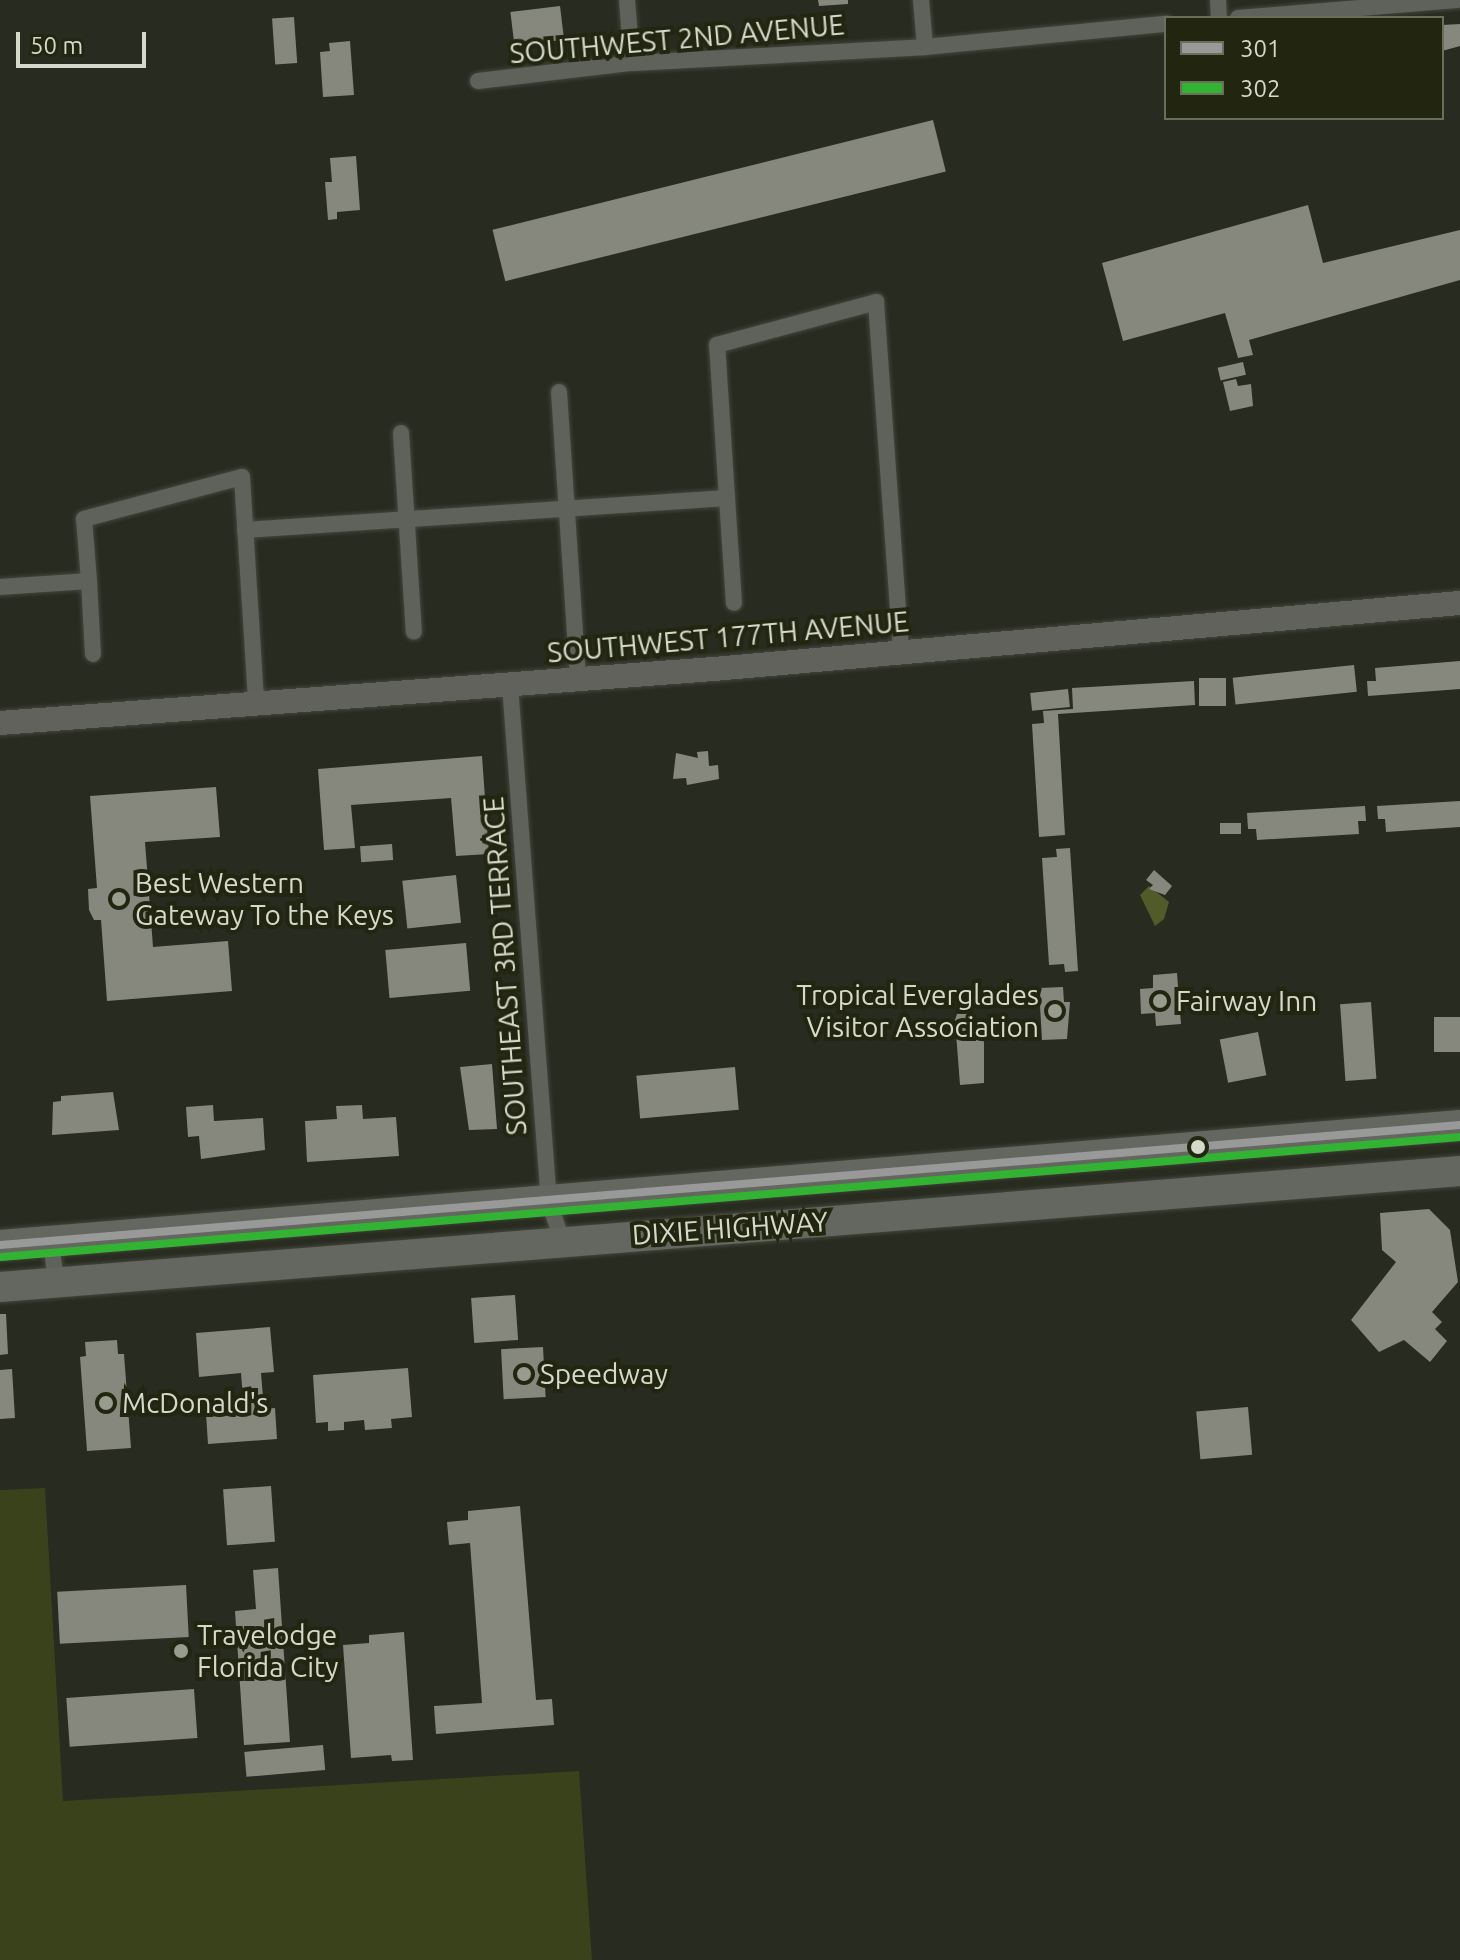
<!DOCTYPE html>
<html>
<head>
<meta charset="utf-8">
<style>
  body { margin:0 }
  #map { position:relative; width:1460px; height:1960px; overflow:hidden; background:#282b1f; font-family:Ubuntu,sans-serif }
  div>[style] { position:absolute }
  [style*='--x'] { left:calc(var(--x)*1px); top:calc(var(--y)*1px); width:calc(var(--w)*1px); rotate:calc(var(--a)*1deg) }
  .green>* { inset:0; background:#3a421b }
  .water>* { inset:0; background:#515a29 }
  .building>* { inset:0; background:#86887e; transform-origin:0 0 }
  .roads { filter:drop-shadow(0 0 2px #43463c) drop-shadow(0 0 2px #43463c) }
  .street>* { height:16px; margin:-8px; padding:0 8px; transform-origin:8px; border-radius:8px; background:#5f615b }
  .secondary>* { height:24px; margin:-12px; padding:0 12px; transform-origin:12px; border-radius:12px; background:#61625b }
  .highway>* { height:30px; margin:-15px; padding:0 15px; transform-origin:15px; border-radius:15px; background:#64675f }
  .bus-1>* { height:8px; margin:-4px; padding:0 4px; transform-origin:4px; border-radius:4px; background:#999 }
  .bus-2>* { height:8px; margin:-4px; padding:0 4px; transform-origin:4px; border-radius:4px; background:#33b333 }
  .dots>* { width:22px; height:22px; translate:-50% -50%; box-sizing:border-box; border:4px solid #222611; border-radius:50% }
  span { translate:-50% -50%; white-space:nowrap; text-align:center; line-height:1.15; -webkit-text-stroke:8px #222611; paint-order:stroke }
  .street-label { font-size:28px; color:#d5d9cc }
  .poi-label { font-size:28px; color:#d5d9cc }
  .left { translate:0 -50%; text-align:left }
  .right { translate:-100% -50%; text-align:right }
  .legend { position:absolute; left:1164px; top:16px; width:280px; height:104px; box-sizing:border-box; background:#222611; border:2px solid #6a6e5c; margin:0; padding:10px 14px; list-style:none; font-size:24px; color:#d5d9cc }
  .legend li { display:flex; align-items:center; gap:16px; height:40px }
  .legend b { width:40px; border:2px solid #6a6e5c }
  .scale { position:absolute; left:16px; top:32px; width:130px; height:36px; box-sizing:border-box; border:4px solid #d5d9cc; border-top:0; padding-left:10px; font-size:24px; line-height:28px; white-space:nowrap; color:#d5d9cc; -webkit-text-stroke:6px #222611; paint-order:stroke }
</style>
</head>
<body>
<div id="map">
  <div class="green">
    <i style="clip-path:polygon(45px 1488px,63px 1801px,579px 1771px,592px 1960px,0 1960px,0 1490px)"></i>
  </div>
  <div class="water">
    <i style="clip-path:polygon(1149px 886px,1169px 902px,1164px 919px,1155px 926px,1140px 895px)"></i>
  </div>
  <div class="building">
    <i style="clip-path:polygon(818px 0,848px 0,848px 4px,819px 6px)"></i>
    <i style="left:560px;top:6px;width:34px;height:50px;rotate:83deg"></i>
    <i style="left:294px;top:17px;width:46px;height:22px;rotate:86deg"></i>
    <i style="clip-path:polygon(1460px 24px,1460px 46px,1442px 51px,1442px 25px)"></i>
    <i style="clip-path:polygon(350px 41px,354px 95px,323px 97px,320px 52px,330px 51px,329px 43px)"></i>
    <i style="left:933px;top:120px;width:53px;height:454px;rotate:76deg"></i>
    <i style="clip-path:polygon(356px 156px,360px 210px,337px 212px,337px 219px,328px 220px,325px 182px,332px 182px,330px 158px)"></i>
    <i style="clip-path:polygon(1308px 205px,1323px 263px,1460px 230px,1460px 280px,1249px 340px,1253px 355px,1238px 358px,1225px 313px,1123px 341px,1102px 263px)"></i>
    <i style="left:1243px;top:362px;width:13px;height:26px;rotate:77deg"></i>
    <i style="clip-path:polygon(1236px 379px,1238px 386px,1251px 384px,1253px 406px,1230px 411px,1223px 382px)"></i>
    <i style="clip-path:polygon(1460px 661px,1460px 689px,1368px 696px,1367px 681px,1376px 681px,1375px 668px)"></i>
    <i style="left:1354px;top:665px;width:27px;height:122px;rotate:84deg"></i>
    <i style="left:1226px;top:678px;width:28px;height:27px;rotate:90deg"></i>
    <i style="clip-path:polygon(1194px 681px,1195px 705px,1058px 714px,1065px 835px,1039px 837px,1032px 724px,1044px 723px,1043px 711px,1073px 709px,1072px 688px)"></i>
    <i style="left:1068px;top:689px;width:18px;height:38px;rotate:84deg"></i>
    <i style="clip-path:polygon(708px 751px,709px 766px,718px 765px,719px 779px,687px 785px,686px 778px,673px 779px,676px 753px,698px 758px,697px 752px)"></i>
    <i style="clip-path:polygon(482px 756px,489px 854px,456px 856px,451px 798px,351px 805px,355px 848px,324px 850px,318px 769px)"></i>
    <i style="clip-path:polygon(216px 787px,220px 837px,145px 842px,153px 947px,228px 941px,232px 991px,107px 1001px,101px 920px,94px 920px,89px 910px,88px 889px,97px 888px,90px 796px)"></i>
    <i style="clip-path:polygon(1460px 801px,1460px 827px,1386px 832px,1385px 819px,1378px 819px,1377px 806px)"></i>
    <i style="clip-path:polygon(1365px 806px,1366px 821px,1358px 821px,1359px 834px,1257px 840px,1256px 829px,1248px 829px,1247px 813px)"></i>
    <i style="left:1220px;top:823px;width:21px;height:11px"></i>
    <i style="left:392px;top:844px;width:16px;height:32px;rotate:86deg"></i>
    <i style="clip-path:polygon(1070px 848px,1078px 971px,1065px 972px,1064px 964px,1049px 965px,1042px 858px,1057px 857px,1056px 849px)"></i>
    <i style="clip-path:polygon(1154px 870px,1172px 886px,1165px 895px,1149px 889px,1153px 885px,1146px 880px)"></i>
    <i style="left:456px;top:875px;width:48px;height:54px;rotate:84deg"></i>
    <i style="left:466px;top:943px;width:48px;height:81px;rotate:85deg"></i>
    <i style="clip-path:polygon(1177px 973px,1181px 1024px,1156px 1026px,1155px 1013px,1141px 1014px,1140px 989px,1153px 988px,1153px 975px)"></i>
    <i style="clip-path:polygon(1063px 987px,1064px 1002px,1070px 1002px,1067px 1039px,1042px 1040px,1039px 988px)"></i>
    <i style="left:1371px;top:1002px;width:77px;height:31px;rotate:86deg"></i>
    <i style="clip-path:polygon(969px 1013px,969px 1019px,979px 1019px,984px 1043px,984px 1083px,960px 1085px,955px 1020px,957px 1014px)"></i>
    <i style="left:1460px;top:1017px;width:35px;height:26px;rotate:90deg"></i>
    <i style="left:1258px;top:1032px;width:44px;height:39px;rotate:79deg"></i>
    <i style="clip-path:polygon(492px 1064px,497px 1129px,469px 1130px,460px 1067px)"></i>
    <i style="left:735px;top:1067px;width:43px;height:99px;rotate:85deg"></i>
    <i style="clip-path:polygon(113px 1092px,119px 1130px,52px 1135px,53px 1102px,61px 1101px,61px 1096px)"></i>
    <i style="clip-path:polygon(213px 1105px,214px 1121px,263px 1118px,265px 1150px,201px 1159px,199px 1136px,188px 1137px,186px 1107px)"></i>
    <i style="clip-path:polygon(362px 1105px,363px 1119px,396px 1117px,399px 1156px,307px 1162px,305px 1121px,337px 1119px,336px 1106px)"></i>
    <i style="clip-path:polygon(1429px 1209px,1450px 1230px,1458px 1282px,1432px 1312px,1442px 1322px,1435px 1329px,1447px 1341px,1430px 1362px,1404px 1340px,1379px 1352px,1351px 1320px,1396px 1262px,1382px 1250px,1380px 1213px)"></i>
    <i style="left:515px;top:1295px;width:45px;height:44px;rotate:86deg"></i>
    <i style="clip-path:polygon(0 1314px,6px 1314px,8px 1354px,0 1355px)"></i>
    <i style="clip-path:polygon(270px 1327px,274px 1372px,261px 1373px,264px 1409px,275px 1408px,277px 1439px,208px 1444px,206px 1414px,244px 1411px,241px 1373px,199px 1377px,196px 1333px)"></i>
    <i style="clip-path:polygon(117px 1340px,118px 1354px,124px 1354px,131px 1448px,87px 1451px,80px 1357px,86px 1356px,85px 1342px)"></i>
    <i style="left:543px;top:1347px;width:50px;height:42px;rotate:87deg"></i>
    <i style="clip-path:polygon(408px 1368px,412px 1417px,391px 1419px,392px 1428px,365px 1430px,364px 1420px,344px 1422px,344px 1430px,328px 1431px,328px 1422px,316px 1423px,313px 1375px)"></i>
    <i style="clip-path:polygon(12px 1369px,15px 1418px,0 1419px,0 1370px)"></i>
    <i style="left:1248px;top:1407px;width:48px;height:52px;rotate:85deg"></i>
    <i style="left:271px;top:1486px;width:56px;height:48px;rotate:86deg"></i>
    <i style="clip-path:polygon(520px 1506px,536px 1700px,552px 1699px,554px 1725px,436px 1734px,434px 1706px,482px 1703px,470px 1543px,449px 1545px,447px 1522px,468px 1520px,468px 1511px)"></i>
    <i style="clip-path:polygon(278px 1568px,290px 1742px,244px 1745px,235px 1611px,256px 1609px,253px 1570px)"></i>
    <i style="left:186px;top:1585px;width:52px;height:129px;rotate:87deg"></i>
    <i style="clip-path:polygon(404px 1632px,413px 1760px,392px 1761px,391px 1755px,351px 1758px,343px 1645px,369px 1643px,369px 1635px)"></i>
    <i style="left:194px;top:1689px;width:49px;height:128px;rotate:86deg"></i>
    <i style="left:323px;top:1745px;width:25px;height:79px;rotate:85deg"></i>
  </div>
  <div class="roads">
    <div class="street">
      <i style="--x:627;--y:0;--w:63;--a:85.5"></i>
      <i style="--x:921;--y:0;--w:47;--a:85.1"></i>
      <i style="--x:1218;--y:0;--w:18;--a:87"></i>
      <i style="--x:1238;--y:18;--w:220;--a:-4.7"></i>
      <i style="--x:478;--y:81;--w:155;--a:-6.7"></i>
      <i style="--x:632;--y:63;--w:293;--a:-3.1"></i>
      <i style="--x:925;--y:47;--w:242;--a:-5.5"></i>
      <i style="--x:559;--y:392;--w:288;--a:86.2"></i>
      <i style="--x:401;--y:433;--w:199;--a:86.3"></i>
      <i style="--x:727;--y:498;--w:105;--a:86.2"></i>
      <i style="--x:245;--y:530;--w:483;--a:-3.8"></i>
      <i style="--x:727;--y:498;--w:153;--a:-93.7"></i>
      <i style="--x:717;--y:345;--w:165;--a:-15.1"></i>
      <i style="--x:876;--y:302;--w:351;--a:85.9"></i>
      <i style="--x:89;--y:581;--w:73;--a:86.9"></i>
      <i style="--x:0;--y:587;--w:89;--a:-3.9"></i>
      <i style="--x:89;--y:581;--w:62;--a:-94.6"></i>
      <i style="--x:84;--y:519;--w:163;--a:-14.9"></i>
      <i style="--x:242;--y:477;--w:225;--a:86.4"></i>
      <i style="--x:510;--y:685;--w:518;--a:85.69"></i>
      <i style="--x:549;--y:1202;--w:40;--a:71.1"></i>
      <i style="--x:51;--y:1241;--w:41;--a:83"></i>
    </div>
    <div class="secondary">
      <i style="--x:0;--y:723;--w:716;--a:-4.33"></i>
      <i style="--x:714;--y:669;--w:749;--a:-5.06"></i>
    </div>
    <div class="highway">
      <i style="--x:0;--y:1245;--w:1465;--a:-4.7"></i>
      <i style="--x:0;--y:1287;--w:1465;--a:-4.54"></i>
    </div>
  </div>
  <div class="bus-1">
    <i style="--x:0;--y:1245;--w:1465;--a:-4.7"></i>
  </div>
  <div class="bus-2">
    <i style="--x:1;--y:1257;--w:1464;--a:-4.7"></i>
  </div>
  <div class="dots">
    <i style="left:119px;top:899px;background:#989c8f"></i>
    <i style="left:1160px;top:1001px;background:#989c8f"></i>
    <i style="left:1055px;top:1011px;background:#989c8f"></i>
    <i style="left:1198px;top:1147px;background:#d5d9cc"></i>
    <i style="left:524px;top:1374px;background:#989c8f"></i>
    <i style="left:106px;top:1403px;background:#989c8f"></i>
    <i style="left:181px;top:1651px;background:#989c8f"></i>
  </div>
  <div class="street-label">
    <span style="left:677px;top:39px;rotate:-5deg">SOUTHWEST 2ND AVENUE</span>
    <span style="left:728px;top:637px;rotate:-5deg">SOUTHWEST 177TH AVENUE</span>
    <span style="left:505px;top:966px;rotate:-94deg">SOUTHEAST 3RD TERRACE</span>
    <span style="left:730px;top:1228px;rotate:-4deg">DIXIE HIGHWAY</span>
  </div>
  <div class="poi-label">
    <span class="left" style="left:135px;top:899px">Best Western<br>Gateway To the Keys</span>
    <span class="right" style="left:1039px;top:1011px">Tropical Everglades<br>Visitor Association</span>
    <span class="left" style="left:1176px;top:1001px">Fairway Inn</span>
    <span class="left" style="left:540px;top:1374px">Speedway</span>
    <span class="left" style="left:122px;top:1403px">McDonald's</span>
    <span class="left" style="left:197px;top:1651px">Travelodge<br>Florida City</span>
  </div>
  <ul class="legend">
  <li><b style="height:10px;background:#999"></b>301</li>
  <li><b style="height:10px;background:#33b333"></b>302</li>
  </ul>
  <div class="scale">50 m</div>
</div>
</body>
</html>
